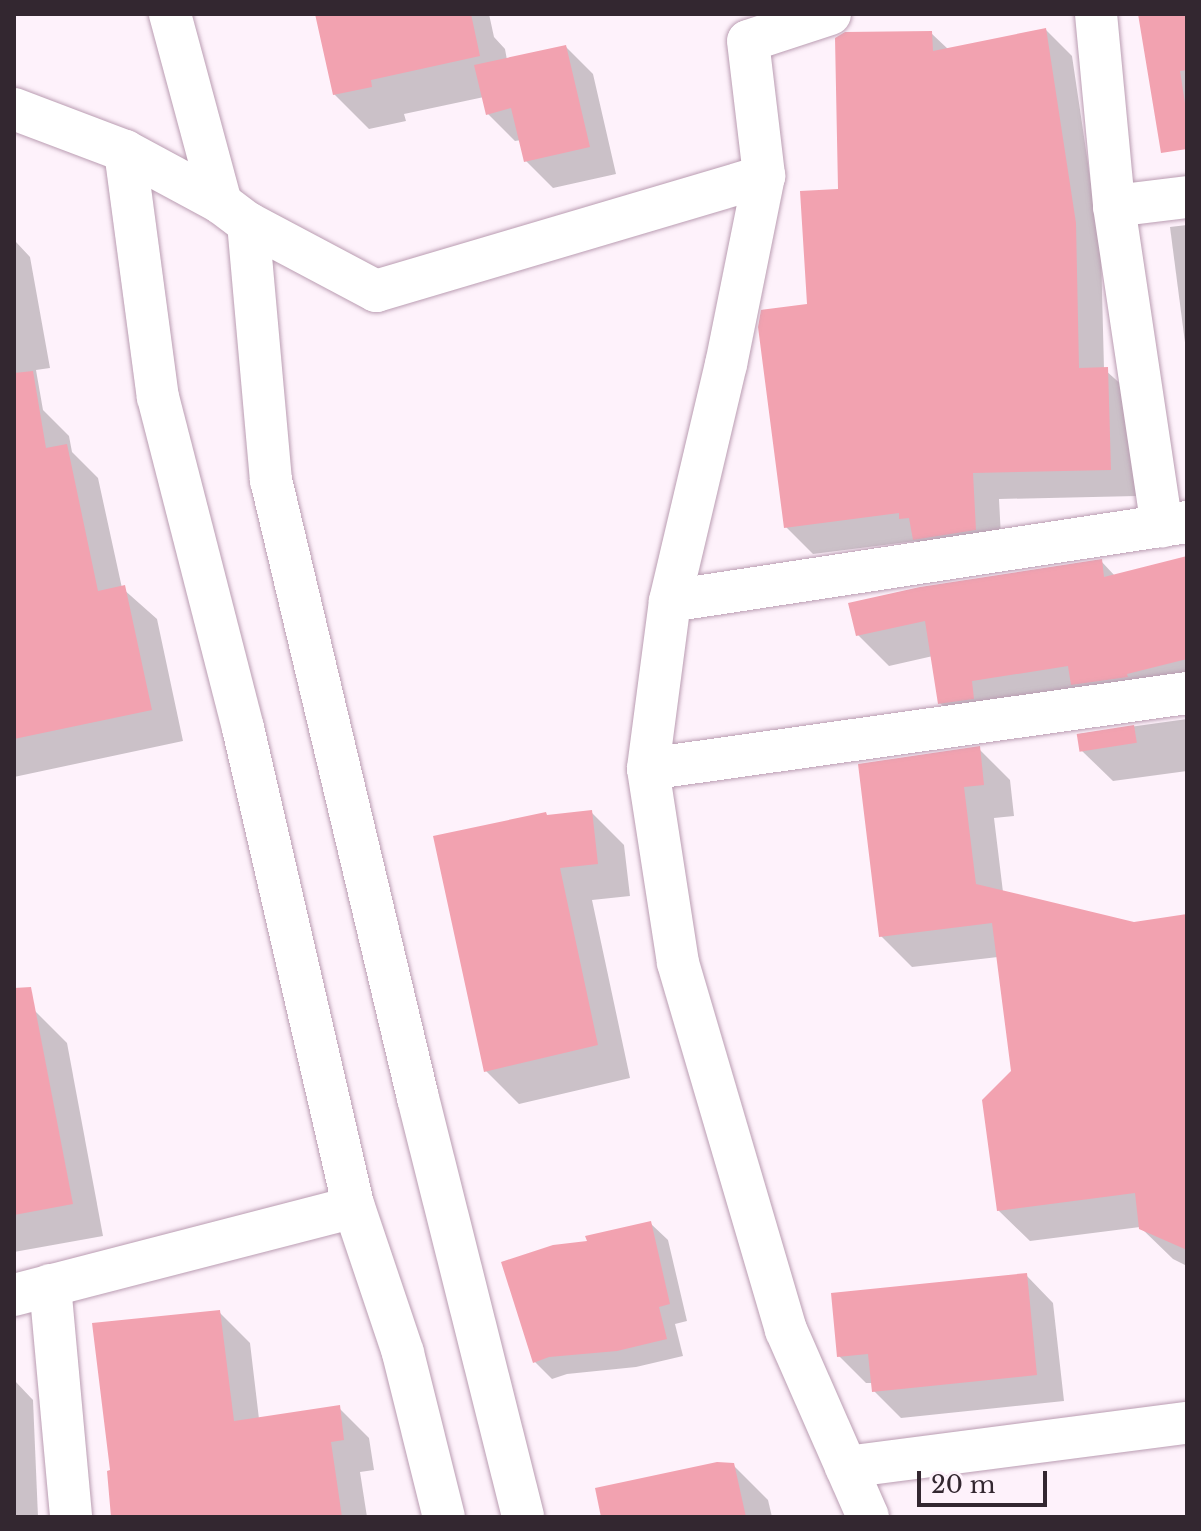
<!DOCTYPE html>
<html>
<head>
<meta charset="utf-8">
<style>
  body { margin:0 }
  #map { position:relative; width:1201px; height:1531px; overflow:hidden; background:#fef2fb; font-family:"Libre Baskerville",serif }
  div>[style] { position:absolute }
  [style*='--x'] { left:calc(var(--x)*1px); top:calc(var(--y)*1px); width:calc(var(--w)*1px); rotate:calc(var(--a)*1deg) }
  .shadow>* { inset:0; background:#0003 }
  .building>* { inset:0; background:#f2a2b0; transform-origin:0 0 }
  .roads { filter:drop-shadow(0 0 2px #ba9db2) drop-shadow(0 0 2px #ba9db2) }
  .minor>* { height:42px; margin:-21px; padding:0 21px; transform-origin:21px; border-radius:21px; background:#fff }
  span { translate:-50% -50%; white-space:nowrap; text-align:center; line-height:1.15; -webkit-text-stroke:8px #fef2fb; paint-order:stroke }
  .frame { position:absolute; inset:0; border:16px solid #332730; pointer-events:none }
  .scale { position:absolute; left:917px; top:1471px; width:130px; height:36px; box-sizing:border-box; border:4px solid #332730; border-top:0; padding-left:10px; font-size:24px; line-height:28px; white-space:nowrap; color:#332730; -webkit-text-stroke:6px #fef2fb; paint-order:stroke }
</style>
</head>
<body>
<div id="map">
  <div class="shadow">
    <i style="clip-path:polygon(317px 14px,489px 14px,494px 37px,505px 49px,507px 60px,566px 47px,593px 74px,616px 174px,553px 188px,526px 161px,521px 140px,515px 141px,488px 114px,484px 97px,404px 114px,406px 121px,369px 129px,334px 94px)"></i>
    <i style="clip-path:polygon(1140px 14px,1187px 14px,1187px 139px)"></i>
    <i style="clip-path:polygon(1046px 30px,1072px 56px,1101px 251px,1104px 369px,1134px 396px,1137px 496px,999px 499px,1002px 556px,941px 565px,916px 541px,813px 554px,786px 527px,809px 306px,840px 191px,931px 33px,949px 50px)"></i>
    <i style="clip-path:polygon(1187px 225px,1187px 358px,1170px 227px)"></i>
    <i style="clip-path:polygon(14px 234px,16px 242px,30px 257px,50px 368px,36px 370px,43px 410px,69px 436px,72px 452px,98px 478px,122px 588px,157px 619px,183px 741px,14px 777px)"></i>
    <i style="clip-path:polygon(1187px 558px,1187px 704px,971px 734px,940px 703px,933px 656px,889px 666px,858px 635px,1101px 561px,1115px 576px)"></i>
    <i style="clip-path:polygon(1187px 719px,1187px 771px,1113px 781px,1081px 750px,1079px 734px)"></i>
    <i style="clip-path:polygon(979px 749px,1010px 780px,1014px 816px,994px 818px,1003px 892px,1134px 924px,1187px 916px,1187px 1266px,1173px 1259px,1140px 1227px,1030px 1241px,998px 1210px,1013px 1071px,998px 957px,912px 967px,881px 936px)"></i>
    <i style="clip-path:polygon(591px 812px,624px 845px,630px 896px,592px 900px,630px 1078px,519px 1104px,486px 1071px,549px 817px)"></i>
    <i style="clip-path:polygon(14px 997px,35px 1011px,67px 1043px,103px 1236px,14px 1252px)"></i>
    <i style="clip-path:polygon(650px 1223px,668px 1240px,687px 1321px,675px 1324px,683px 1356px,636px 1367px,567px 1374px,552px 1379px,534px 1361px,589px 1243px)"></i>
    <i style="clip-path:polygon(1026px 1275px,1053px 1303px,1064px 1401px,901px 1418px,874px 1391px,873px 1383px,866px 1383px,839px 1356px)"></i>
    <i style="clip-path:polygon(219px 1312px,250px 1343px,259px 1419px,339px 1408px,369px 1438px,374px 1470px,360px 1472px,367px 1517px,113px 1517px)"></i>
    <i style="clip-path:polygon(14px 1380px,33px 1400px,38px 1517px,14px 1517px)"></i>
    <i style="clip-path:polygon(733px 1465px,768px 1500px,772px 1517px,603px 1517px)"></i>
  </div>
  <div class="building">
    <i style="clip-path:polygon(315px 14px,471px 14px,480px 56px,371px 80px,372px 87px,333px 95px)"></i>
    <i style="clip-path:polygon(1138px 14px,1187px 14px,1187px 70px,1180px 71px,1187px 116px,1187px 149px,1161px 153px)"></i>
    <i style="clip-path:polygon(1046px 28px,1076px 223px,1079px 368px,1108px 367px,1111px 470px,973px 473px,976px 530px,913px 540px,909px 518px,899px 519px,899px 513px,784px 528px,758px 327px,761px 310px,807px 304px,800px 191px,838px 189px,835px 38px,845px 32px,932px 31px,933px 51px)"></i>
    <i style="clip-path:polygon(566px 45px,590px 147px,524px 162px,511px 108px,486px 115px,474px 65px)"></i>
    <i style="clip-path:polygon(33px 371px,46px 448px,67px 444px,98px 591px,125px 585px,152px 710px,14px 739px,14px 373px)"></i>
    <i style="clip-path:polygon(1187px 556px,1187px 659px,1127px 674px,1128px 677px,1071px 685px,1068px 666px,972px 681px,974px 699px,938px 704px,925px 621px,856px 636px,848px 603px,920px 587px,1102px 559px,1104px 577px)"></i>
    <i style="left:1134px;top:725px;width:18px;height:58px;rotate:81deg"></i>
    <i style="clip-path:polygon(980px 746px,984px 785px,964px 787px,976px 884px,1134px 922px,1187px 914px,1187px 1250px,1139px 1229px,1135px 1193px,997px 1211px,982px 1100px,1011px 1071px,992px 923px,879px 937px,858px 764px)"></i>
    <i style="clip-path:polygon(592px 810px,598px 864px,560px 868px,598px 1045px,484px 1072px,433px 836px,546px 812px,547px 815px)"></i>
    <i style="clip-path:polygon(31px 987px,73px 1204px,14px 1215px,14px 988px)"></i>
    <i style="clip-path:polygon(651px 1221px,670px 1304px,659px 1307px,667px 1339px,617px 1351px,549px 1357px,533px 1363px,501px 1262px,553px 1245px,587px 1241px,585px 1236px)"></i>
    <i style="clip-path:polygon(1027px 1273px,1037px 1375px,872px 1392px,868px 1354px,837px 1357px,831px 1293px)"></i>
    <i style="clip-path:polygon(220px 1310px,234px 1421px,340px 1405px,344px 1440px,331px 1442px,342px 1517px,111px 1517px,107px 1471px,110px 1470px,92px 1323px)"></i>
    <i style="clip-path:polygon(717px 1462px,734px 1463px,746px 1517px,601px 1517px,595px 1488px)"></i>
  </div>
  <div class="roads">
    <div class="minor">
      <i style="--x:170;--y:14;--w:196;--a:74.9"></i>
      <i style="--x:830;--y:14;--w:86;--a:161.8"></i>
      <i style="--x:748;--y:41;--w:136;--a:83.2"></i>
      <i style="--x:764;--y:176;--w:192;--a:101.4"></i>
      <i style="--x:726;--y:364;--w:244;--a:103.3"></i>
      <i style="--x:670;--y:601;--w:169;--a:97.5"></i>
      <i style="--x:648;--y:769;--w:196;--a:81.2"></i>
      <i style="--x:678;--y:963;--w:383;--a:73.6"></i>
      <i style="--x:786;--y:1330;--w:204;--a:66.3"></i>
      <i style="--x:1096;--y:14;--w:193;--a:84.6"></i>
      <i style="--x:1114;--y:206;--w:324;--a:81.5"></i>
      <i style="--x:14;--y:109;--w:119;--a:20.7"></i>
      <i style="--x:125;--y:151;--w:109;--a:28.4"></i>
      <i style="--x:221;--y:203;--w:34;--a:37"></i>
      <i style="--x:248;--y:223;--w:145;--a:28"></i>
      <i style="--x:376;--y:291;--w:405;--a:-16.5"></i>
      <i style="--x:125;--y:151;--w:248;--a:82.4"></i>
      <i style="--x:158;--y:397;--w:342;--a:75.6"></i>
      <i style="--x:243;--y:728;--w:492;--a:77"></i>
      <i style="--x:354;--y:1207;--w:154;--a:71.4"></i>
      <i style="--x:403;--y:1353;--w:169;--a:76"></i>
      <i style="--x:1114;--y:206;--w:74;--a:-7"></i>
      <i style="--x:248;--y:223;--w:258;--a:84.9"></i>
      <i style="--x:271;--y:480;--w:635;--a:76.62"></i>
      <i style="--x:418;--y:1098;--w:432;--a:75.9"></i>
      <i style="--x:670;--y:601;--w:523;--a:-8.69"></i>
      <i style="--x:648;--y:769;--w:544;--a:-8.03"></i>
      <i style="--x:50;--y:1285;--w:233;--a:84.8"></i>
      <i style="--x:14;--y:1295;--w:351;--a:-14.5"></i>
      <i style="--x:846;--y:1467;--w:344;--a:-7.4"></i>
    </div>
  </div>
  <div class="frame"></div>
  <div class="scale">20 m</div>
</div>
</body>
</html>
